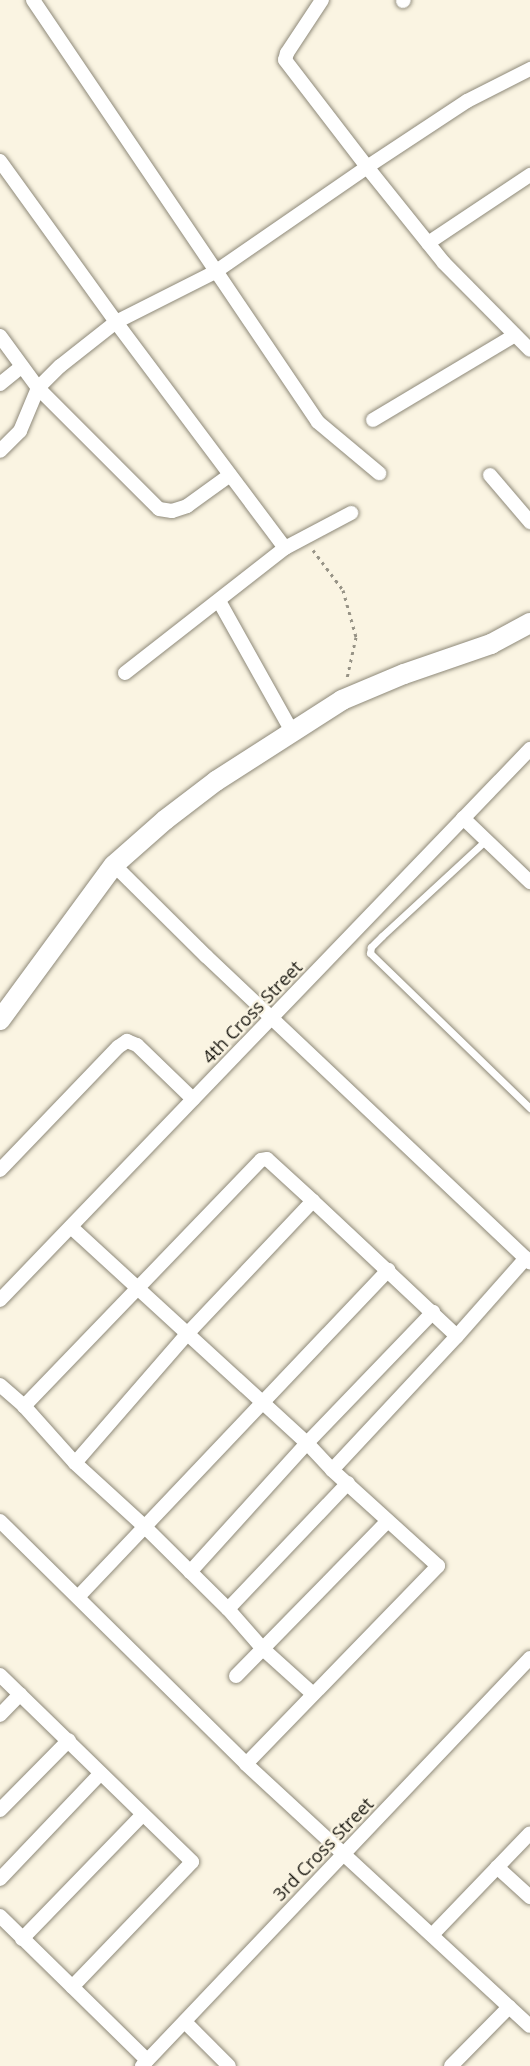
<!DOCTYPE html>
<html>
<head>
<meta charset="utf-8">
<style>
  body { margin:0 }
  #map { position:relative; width:530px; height:2066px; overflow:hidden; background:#faf4e2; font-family:"Open Sans",sans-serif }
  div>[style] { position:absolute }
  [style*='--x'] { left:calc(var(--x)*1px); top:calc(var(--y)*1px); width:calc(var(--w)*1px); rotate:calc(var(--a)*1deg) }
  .path>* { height:3px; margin-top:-1.5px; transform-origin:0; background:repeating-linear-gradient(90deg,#979386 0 3px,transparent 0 7.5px) }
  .roads { filter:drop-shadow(0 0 2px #8e8979) drop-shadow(0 0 2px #8e8979) }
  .lane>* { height:7px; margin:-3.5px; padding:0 3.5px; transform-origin:3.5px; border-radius:3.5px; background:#fff }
  .street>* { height:14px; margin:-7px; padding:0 7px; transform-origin:7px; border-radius:7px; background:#fff }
  .secondary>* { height:20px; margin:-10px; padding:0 10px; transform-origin:10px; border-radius:10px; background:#fff }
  span { translate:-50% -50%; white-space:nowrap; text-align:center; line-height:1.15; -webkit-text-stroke:4.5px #faf4e2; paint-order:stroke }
  .street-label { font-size:18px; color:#1b1912 }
</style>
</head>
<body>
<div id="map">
  <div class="path">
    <i style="--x:313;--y:550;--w:50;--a:53.1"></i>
    <i style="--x:343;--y:590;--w:49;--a:74.5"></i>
    <i style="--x:356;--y:637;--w:42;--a:102.4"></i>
  </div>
  <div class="roads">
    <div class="lane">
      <i style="--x:486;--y:840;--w:142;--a:137.3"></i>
      <i style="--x:382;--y:936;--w:16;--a:135"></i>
      <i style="--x:371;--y:947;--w:6;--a:99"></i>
      <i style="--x:370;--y:953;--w:223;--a:44.1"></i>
    </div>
    <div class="street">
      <i style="--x:33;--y:0;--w:509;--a:55.97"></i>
      <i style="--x:318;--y:422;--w:80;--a:39.9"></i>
      <i style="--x:322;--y:0;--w:64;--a:123.4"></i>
      <i style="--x:287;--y:53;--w:7;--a:106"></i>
      <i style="--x:285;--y:60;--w:135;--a:52.5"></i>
      <i style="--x:367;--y:167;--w:120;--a:-33.4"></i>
      <i style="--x:467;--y:101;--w:71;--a:-26.9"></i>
      <i style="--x:403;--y:1;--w:1;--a:-45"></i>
      <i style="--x:0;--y:161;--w:198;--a:54.2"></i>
      <i style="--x:116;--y:322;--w:71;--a:141.8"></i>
      <i style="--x:60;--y:366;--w:31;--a:135"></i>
      <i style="--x:38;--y:388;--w:47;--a:112.7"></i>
      <i style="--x:20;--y:431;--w:28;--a:135"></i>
      <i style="--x:428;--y:243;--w:123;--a:-33.7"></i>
      <i style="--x:0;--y:336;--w:64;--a:53.8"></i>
      <i style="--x:38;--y:388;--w:171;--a:45"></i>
      <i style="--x:159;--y:509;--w:13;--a:9"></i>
      <i style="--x:172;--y:511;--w:16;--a:-18"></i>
      <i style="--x:187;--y:506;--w:53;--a:-35.8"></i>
      <i style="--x:0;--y:384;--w:28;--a:-39"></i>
      <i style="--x:373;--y:420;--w:165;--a:-30.9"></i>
      <i style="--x:490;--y:475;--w:62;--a:49.6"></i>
      <i style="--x:285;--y:548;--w:282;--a:-126.8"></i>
      <i style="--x:116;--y:322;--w:111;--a:-26.8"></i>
      <i style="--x:215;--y:272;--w:185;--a:-34.6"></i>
      <i style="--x:367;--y:167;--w:123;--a:51.3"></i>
      <i style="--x:444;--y:263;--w:122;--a:45.3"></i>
      <i style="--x:219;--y:601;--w:148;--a:60.8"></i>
      <i style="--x:125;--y:673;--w:203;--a:-38"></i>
      <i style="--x:285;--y:548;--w:75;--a:-27.9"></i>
      <i style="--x:463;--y:818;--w:93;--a:43.7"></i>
      <i style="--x:114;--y:865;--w:129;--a:44.7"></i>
      <i style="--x:206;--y:956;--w:446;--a:43.4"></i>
      <i style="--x:0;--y:1170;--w:170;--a:-46.2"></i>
      <i style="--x:118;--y:1047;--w:11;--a:-34"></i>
      <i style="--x:127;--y:1041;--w:11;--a:22"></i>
      <i style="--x:137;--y:1045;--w:78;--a:44"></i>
      <i style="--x:313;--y:1201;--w:62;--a:-137.6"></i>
      <i style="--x:267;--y:1159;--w:6;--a:171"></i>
      <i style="--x:261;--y:1160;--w:342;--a:133.9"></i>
      <i style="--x:24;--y:1406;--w:76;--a:48.2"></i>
      <i style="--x:75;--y:1463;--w:172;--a:-49"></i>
      <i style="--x:188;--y:1333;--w:182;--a:-46.6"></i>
      <i style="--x:313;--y:1201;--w:197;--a:43.2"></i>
      <i style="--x:71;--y:1227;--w:320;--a:42.5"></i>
      <i style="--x:307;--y:1443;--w:182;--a:-46.1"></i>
      <i style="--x:0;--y:1300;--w:765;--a:-46.11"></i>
      <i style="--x:0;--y:1385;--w:32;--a:41"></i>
      <i style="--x:75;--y:1463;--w:93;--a:42.4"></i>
      <i style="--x:144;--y:1526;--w:118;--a:44.7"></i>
      <i style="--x:228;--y:1609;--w:53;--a:48.8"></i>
      <i style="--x:263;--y:1649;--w:67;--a:42"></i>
      <i style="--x:0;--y:1521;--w:346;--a:44.6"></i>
      <i style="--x:246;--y:1764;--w:386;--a:42.7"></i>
      <i style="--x:190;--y:1572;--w:174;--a:-47.8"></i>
      <i style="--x:307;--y:1443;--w:37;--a:47"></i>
      <i style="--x:332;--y:1470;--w:183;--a:-47"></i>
      <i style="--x:457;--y:1336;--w:104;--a:-48.5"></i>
      <i style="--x:78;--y:1597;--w:451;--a:-46.5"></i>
      <i style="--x:228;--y:1609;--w:174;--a:-46.4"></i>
      <i style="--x:0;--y:1675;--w:268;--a:44.2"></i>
      <i style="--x:192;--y:1862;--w:173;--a:133.8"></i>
      <i style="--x:236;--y:1676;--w:217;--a:-45.6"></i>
      <i style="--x:0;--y:1715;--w:29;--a:-46"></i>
      <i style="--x:246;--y:1764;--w:276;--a:-45.9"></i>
      <i style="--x:438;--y:1566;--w:143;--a:-137.8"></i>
      <i style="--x:0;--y:1810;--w:98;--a:-45.4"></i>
      <i style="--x:497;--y:1867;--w:45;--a:42.3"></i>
      <i style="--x:0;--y:1879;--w:146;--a:-46.4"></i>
      <i style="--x:0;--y:1916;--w:206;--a:44.4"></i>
      <i style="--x:432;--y:1935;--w:141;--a:-46.1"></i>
      <i style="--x:22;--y:1939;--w:173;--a:-45.9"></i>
      <i style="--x:185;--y:2022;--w:62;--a:45"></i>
      <i style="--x:142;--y:2066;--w:563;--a:-46.44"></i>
      <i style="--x:451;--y:2066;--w:83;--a:-45.5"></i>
    </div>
    <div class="secondary">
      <i style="--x:0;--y:1020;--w:192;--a:-53.7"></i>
      <i style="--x:114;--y:865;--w:68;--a:-41.4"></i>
      <i style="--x:165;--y:820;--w:64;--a:-37.4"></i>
      <i style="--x:216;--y:781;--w:150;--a:-32.7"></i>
      <i style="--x:342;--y:700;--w:67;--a:-22.8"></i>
      <i style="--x:404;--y:674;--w:92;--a:-19"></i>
      <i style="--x:491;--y:644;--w:44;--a:-28.3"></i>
    </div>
  </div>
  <div class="street-label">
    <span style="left:252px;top:1012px;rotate:-46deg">4th Cross Street</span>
    <span style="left:323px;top:1849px;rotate:-46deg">3rd Cross Street</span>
  </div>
</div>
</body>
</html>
